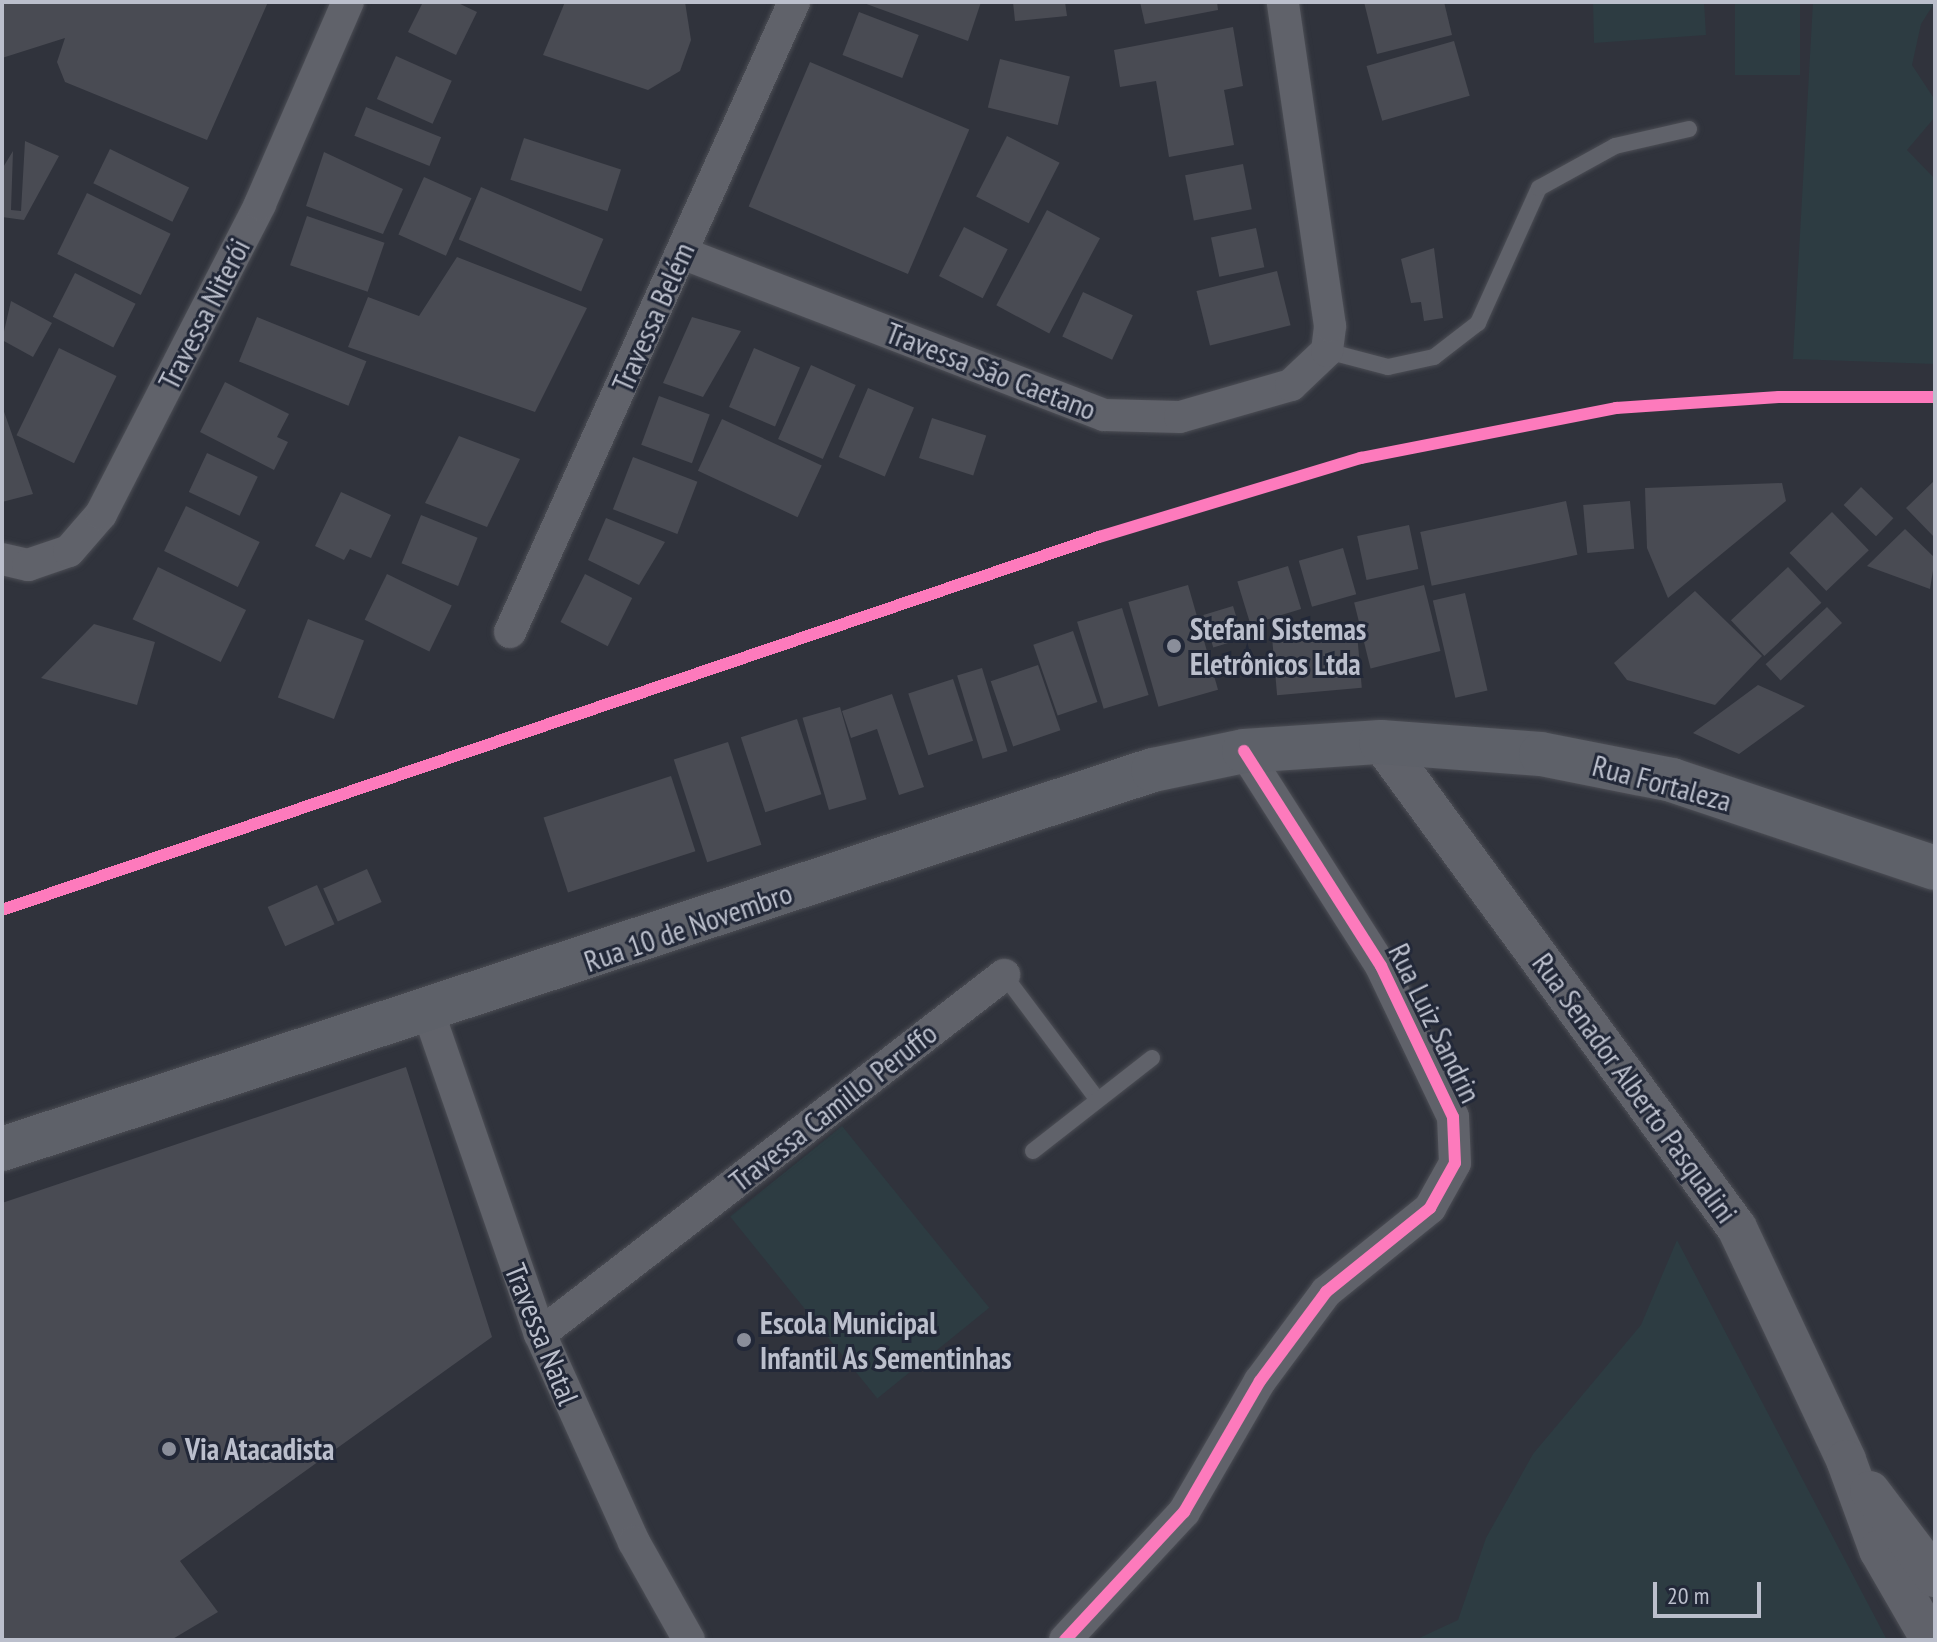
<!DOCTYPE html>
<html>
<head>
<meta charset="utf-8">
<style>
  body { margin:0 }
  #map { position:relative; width:1937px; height:1642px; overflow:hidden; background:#30333c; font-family:"PT Sans Narrow",sans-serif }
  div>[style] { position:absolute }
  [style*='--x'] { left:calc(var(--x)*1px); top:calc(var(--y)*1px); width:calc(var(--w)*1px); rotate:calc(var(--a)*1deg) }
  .green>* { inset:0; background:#2d3c42; transform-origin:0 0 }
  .building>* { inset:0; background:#494b53; transform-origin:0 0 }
  .roads { filter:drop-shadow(0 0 2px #4c4e55) drop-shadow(0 0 2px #4c4e55) }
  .service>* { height:16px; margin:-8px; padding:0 8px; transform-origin:8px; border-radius:8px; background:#60626a }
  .minor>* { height:32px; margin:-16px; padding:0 16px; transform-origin:16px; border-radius:16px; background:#60626a }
  .tertiary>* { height:40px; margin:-20px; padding:0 20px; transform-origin:20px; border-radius:20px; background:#60626a }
  .secondary>* { height:44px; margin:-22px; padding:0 22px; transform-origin:22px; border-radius:22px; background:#5e6169 }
  .rail>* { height:9px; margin-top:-4.5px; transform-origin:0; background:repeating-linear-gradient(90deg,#222838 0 18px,#5e6168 0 36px); box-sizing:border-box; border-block:2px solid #5e6168 }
  .cycleway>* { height:12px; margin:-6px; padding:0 6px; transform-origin:6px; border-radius:6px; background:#fd7abc }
  .dots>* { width:22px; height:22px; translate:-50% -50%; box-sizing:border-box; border:4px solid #222838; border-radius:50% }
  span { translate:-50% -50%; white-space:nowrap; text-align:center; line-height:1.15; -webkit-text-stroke:6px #222838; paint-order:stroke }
  .street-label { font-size:30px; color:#bbbfcc }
  .poi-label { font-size:30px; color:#bbbfcc; font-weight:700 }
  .left { translate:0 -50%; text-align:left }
  .frame { position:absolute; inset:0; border:4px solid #bbbfcc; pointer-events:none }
  .scale { position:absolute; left:1653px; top:1582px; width:108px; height:36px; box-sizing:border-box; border:4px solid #bbbfcc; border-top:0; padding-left:10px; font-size:24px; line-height:28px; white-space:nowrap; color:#bbbfcc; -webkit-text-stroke:6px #222838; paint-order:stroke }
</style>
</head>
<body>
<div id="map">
  <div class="green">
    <i style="clip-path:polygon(1593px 2px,1704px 2px,1706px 35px,1594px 43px)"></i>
    <i style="left:1735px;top:2px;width:65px;height:73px"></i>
    <i style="clip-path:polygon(1813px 2px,1935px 2px,1921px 24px,1912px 65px,1935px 100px,1935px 117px,1907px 150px,1935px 179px,1935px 364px,1793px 359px)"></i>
    <i style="left:842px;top:1126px;width:234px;height:144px;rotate:51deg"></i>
    <i style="clip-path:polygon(1677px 1240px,1887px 1640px,1415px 1640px,1458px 1620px,1486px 1538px,1533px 1454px,1641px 1325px)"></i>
  </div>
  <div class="building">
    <i style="clip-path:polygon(2px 2px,268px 2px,207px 140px,65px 82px,57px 62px,65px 38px,2px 58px)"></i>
    <i style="clip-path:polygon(423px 2px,456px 2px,477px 12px,456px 55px,408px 32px)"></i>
    <i style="clip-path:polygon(565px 2px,685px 2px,691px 40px,680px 71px,648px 90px,543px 55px)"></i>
    <i style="clip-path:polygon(861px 2px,981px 2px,968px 41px)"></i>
    <i style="clip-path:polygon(1013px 2px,1065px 2px,1067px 16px,1015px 21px)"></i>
    <i style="clip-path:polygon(1140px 2px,1217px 2px,1218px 10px,1145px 24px)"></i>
    <i style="clip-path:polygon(1364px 2px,1444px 2px,1452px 35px,1377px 54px)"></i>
    <i style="left:859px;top:12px;width:64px;height:46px;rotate:21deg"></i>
    <i style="clip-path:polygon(1233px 27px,1243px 86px,1224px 90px,1234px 145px,1169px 157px,1156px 81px,1120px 87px,1114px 50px)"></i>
    <i style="left:1454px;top:41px;width:57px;height:91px;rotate:74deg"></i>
    <i style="left:396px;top:56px;width:61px;height:47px;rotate:24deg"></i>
    <i style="left:1000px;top:59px;width:72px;height:50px;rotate:14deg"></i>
    <i style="left:810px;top:62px;width:173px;height:157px;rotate:23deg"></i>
    <i style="left:366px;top:107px;width:81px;height:31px;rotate:22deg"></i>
    <i style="left:1007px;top:136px;width:59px;height:68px;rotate:27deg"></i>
    <i style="left:524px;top:138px;width:102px;height:44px;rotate:18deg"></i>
    <i style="clip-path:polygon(25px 141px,59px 156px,24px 220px,2px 217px,2px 169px,13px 151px,11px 210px,21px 211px)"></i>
    <i style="left:110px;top:149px;width:88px;height:38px;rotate:26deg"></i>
    <i style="clip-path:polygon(324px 152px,403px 189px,383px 234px,306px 206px)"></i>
    <i style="left:1243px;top:164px;width:46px;height:59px;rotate:79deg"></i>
    <i style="left:424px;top:177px;width:52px;height:63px;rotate:24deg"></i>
    <i style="left:481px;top:187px;width:133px;height:57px;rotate:23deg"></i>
    <i style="left:87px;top:193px;width:93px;height:68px;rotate:26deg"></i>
    <i style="left:1047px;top:210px;width:60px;height:108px;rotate:28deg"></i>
    <i style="left:307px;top:216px;width:82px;height:52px;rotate:19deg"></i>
    <i style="left:964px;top:227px;width:49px;height:55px;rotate:27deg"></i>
    <i style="left:1256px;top:228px;width:40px;height:46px;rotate:78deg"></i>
    <i style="clip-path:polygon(1434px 248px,1443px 318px,1424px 321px,1421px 302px,1411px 303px,1401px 259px)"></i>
    <i style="clip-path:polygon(457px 257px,587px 308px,535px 412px,348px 347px,368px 297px,419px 316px)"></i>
    <i style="left:1277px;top:271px;width:56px;height:83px;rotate:76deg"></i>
    <i style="left:75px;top:273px;width:68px;height:49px;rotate:27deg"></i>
    <i style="left:1083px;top:292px;width:55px;height:49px;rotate:25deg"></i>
    <i style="clip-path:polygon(11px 301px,52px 323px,33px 357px,2px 340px)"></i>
    <i style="left:257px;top:317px;width:118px;height:48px;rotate:22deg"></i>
    <i style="clip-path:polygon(692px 317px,741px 331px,703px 397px,663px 383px)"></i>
    <i style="left:59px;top:348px;width:64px;height:97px;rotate:26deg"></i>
    <i style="left:754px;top:348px;width:50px;height:64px;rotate:23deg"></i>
    <i style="left:811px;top:365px;width:49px;height:81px;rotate:24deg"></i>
    <i style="clip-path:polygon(225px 382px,289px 414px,277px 437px,288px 442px,274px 470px,200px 432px)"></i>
    <i style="left:868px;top:388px;width:50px;height:75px;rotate:23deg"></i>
    <i style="left:659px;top:396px;width:54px;height:52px;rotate:20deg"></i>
    <i style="clip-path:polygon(2px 406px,33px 494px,2px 502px)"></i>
    <i style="left:932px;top:418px;width:57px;height:42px;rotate:18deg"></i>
    <i style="left:722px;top:419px;width:110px;height:57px;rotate:25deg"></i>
    <i style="clip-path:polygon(459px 436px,520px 459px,487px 527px,425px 503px)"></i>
    <i style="left:207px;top:453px;width:56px;height:43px;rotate:25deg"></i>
    <i style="left:633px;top:457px;width:69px;height:56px;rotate:21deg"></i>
    <i style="clip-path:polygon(1935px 480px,1935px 538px,1906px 508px)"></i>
    <i style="clip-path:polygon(1782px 483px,1786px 501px,1668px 598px,1647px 548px,1645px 488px)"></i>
    <i style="left:1861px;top:487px;width:45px;height:25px;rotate:44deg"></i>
    <i style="clip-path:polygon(341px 492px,391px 515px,371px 558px,350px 549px,344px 560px,315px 546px)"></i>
    <i style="left:1566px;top:501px;width:55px;height:149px;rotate:78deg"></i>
    <i style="left:1630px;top:501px;width:48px;height:47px;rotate:85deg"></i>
    <i style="left:186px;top:506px;width:82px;height:50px;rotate:26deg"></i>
    <i style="left:1832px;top:512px;width:53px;height:59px;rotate:46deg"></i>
    <i style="left:421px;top:515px;width:61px;height:52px;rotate:22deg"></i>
    <i style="clip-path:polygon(606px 518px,665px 542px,639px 585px,588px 560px)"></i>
    <i style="left:1409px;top:525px;width:45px;height:53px;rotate:78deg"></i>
    <i style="clip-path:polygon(1905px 529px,1935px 558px,1930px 589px,1867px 566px)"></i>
    <i style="left:1343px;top:548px;width:48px;height:46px;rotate:74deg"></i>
    <i style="left:1288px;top:566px;width:45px;height:53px;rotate:73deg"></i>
    <i style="left:158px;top:567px;width:98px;height:58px;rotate:26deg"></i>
    <i style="left:1788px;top:567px;width:49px;height:78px;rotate:47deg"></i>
    <i style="left:387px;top:574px;width:72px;height:51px;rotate:26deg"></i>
    <i style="left:585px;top:574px;width:53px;height:54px;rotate:27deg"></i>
    <i style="left:1188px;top:585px;width:109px;height:62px;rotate:74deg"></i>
    <i style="left:1424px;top:585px;width:68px;height:72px;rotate:76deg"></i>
    <i style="clip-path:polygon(1695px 591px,1762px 656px,1715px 705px,1627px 680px,1614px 663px)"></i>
    <i style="left:1465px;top:593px;width:100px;height:33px;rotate:77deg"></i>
    <i style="left:1233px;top:606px;width:34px;height:31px;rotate:73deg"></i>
    <i style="left:1827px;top:607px;width:22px;height:84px;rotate:47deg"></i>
    <i style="left:1122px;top:608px;width:91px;height:47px;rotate:73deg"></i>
    <i style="left:308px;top:619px;width:60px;height:84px;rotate:21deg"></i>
    <i style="clip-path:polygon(94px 624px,155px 642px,137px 705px,41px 678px)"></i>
    <i style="left:1073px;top:631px;width:75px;height:42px;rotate:71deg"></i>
    <i style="left:1357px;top:633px;width:55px;height:85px;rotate:85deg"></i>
    <i style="left:1038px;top:665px;width:69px;height:50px;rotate:71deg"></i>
    <i style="left:982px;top:668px;width:87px;height:26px;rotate:73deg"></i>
    <i style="left:953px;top:679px;width:65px;height:47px;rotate:72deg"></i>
    <i style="clip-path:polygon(1758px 685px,1805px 706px,1739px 754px,1693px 733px)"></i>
    <i style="clip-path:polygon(892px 694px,924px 787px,899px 795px,877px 729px,851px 738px,842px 711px)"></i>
    <i style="left:840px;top:707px;width:96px;height:39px;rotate:74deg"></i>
    <i style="left:797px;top:719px;width:79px;height:59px;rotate:72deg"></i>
    <i style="left:728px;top:742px;width:108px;height:57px;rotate:72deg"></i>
    <i style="left:671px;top:776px;width:79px;height:134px;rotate:72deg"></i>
    <i style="left:367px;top:869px;width:36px;height:48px;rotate:66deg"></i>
    <i style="left:317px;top:885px;width:43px;height:54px;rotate:66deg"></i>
    <i style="clip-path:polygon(406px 1067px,492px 1337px,180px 1561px,218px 1612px,171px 1640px,2px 1640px,2px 1203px)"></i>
  </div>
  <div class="roads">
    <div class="service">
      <i style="--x:1327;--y:351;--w:63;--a:14.7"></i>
      <i style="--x:1388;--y:367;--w:47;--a:-12.3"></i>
      <i style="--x:1434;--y:357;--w:56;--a:-37.7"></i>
      <i style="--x:1478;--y:323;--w:148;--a:-65.7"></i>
      <i style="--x:1539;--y:188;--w:87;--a:-28.9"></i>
      <i style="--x:1615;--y:146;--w:76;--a:-12.9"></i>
      <i style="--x:1004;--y:975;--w:155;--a:53.1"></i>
      <i style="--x:1033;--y:1151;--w:151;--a:-38"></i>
    </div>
    <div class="minor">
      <i style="--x:682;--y:253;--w:452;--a:21"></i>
      <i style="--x:1104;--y:415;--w:76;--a:1.5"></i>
      <i style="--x:1180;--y:417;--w:116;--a:-16.1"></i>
      <i style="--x:1291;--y:385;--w:50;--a:-43.4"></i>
      <i style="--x:1327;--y:351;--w:25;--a:-83"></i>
      <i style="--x:1330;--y:326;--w:327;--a:-98.3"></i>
      <i style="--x:2;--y:559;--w:27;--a:13"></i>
      <i style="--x:28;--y:565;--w:43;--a:-18.9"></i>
      <i style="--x:69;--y:551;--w:49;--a:-49.1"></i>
      <i style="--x:101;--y:514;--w:348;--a:-62.8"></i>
      <i style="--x:260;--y:204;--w:220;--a:-66.5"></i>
      <i style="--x:510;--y:632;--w:691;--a:-65.73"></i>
      <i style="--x:429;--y:1014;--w:339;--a:70.9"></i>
      <i style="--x:540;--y:1334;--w:228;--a:65.7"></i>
      <i style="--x:634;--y:1542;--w:112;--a:60.7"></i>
      <i style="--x:540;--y:1334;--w:587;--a:-37.73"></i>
      <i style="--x:1065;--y:1640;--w:175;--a:-47.1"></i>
      <i style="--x:1184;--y:1512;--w:151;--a:-59.9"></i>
      <i style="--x:1260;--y:1381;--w:111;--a:-53.4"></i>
      <i style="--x:1326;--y:1292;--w:134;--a:-38.9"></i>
      <i style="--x:1430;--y:1208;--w:51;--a:-60.9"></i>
      <i style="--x:1455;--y:1163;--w:46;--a:-92.5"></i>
      <i style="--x:1453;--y:1117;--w:167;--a:-115.5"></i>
      <i style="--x:1381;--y:966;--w:255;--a:-122.5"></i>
    </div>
    <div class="tertiary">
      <i style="--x:1381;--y:742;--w:602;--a:53.78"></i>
      <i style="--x:1737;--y:1228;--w:256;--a:64.8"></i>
      <i style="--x:1846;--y:1460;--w:96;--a:69.9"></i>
      <i style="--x:1879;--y:1550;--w:104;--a:60"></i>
      <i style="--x:1870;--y:1491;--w:108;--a:52.9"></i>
    </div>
    <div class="secondary">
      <i style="--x:2;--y:1149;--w:1212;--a:-18.23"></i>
      <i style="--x:1153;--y:770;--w:93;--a:-11.8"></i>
      <i style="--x:1244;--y:751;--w:137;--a:-3.8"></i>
      <i style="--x:1381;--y:742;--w:160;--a:4.3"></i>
      <i style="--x:1541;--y:754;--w:134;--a:11.2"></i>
      <i style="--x:1672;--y:780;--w:277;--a:18.5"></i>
    </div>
  </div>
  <div class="rail">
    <i style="--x:2;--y:910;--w:1159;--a:-18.78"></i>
    <i style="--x:1099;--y:537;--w:274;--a:-16.8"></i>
    <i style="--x:1361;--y:458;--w:260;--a:-11.1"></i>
    <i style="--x:1616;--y:408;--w:163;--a:-3.9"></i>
    <i style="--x:1779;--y:397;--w:156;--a:0"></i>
  </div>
  <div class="cycleway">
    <i style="--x:2;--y:910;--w:1159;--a:-18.78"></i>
    <i style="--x:1099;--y:537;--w:274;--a:-16.8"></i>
    <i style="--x:1361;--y:458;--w:260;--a:-11.1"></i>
    <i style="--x:1616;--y:408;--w:163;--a:-3.9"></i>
    <i style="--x:1779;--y:397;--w:156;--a:0"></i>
    <i style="--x:1065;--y:1640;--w:175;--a:-47.1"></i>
    <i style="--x:1184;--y:1512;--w:151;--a:-59.9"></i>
    <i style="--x:1260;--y:1381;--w:111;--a:-53.4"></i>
    <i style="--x:1326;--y:1292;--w:134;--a:-38.9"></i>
    <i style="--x:1430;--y:1208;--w:51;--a:-60.9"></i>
    <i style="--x:1455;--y:1163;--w:46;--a:-92.5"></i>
    <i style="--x:1453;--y:1117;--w:167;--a:-115.5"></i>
    <i style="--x:1381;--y:966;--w:255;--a:-122.5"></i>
  </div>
  <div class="dots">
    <i style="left:1174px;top:646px;background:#8a8e9a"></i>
    <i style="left:744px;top:1340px;background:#8a8e9a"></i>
    <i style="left:169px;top:1449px;background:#8a8e9a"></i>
  </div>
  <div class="street-label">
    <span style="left:204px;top:314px;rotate:-63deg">Travessa Niterói</span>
    <span style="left:653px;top:317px;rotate:-66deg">Travessa Belém</span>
    <span style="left:991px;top:371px;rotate:21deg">Travessa São Caetano</span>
    <span style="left:1662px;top:783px;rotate:15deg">Rua Fortaleza</span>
    <span style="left:688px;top:927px;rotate:-19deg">Rua 10 de Novembro</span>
    <span style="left:1435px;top:1023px;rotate:64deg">Rua Luiz Sandrin</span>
    <span style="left:1635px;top:1088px;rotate:54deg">Rua Senador Alberto Pasqualini</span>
    <span style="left:833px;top:1107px;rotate:-38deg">Travessa Camillo Peruffo</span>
    <span style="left:542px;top:1334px;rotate:68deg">Travessa Natal</span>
  </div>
  <div class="poi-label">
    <span class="left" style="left:1190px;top:646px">Stefani Sistemas<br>Eletrônicos Ltda</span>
    <span class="left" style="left:760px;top:1340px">Escola Municipal<br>Infantil As Sementinhas</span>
    <span class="left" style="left:185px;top:1449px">Via Atacadista</span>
  </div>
  <div class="frame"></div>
  <div class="scale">20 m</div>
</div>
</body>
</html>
